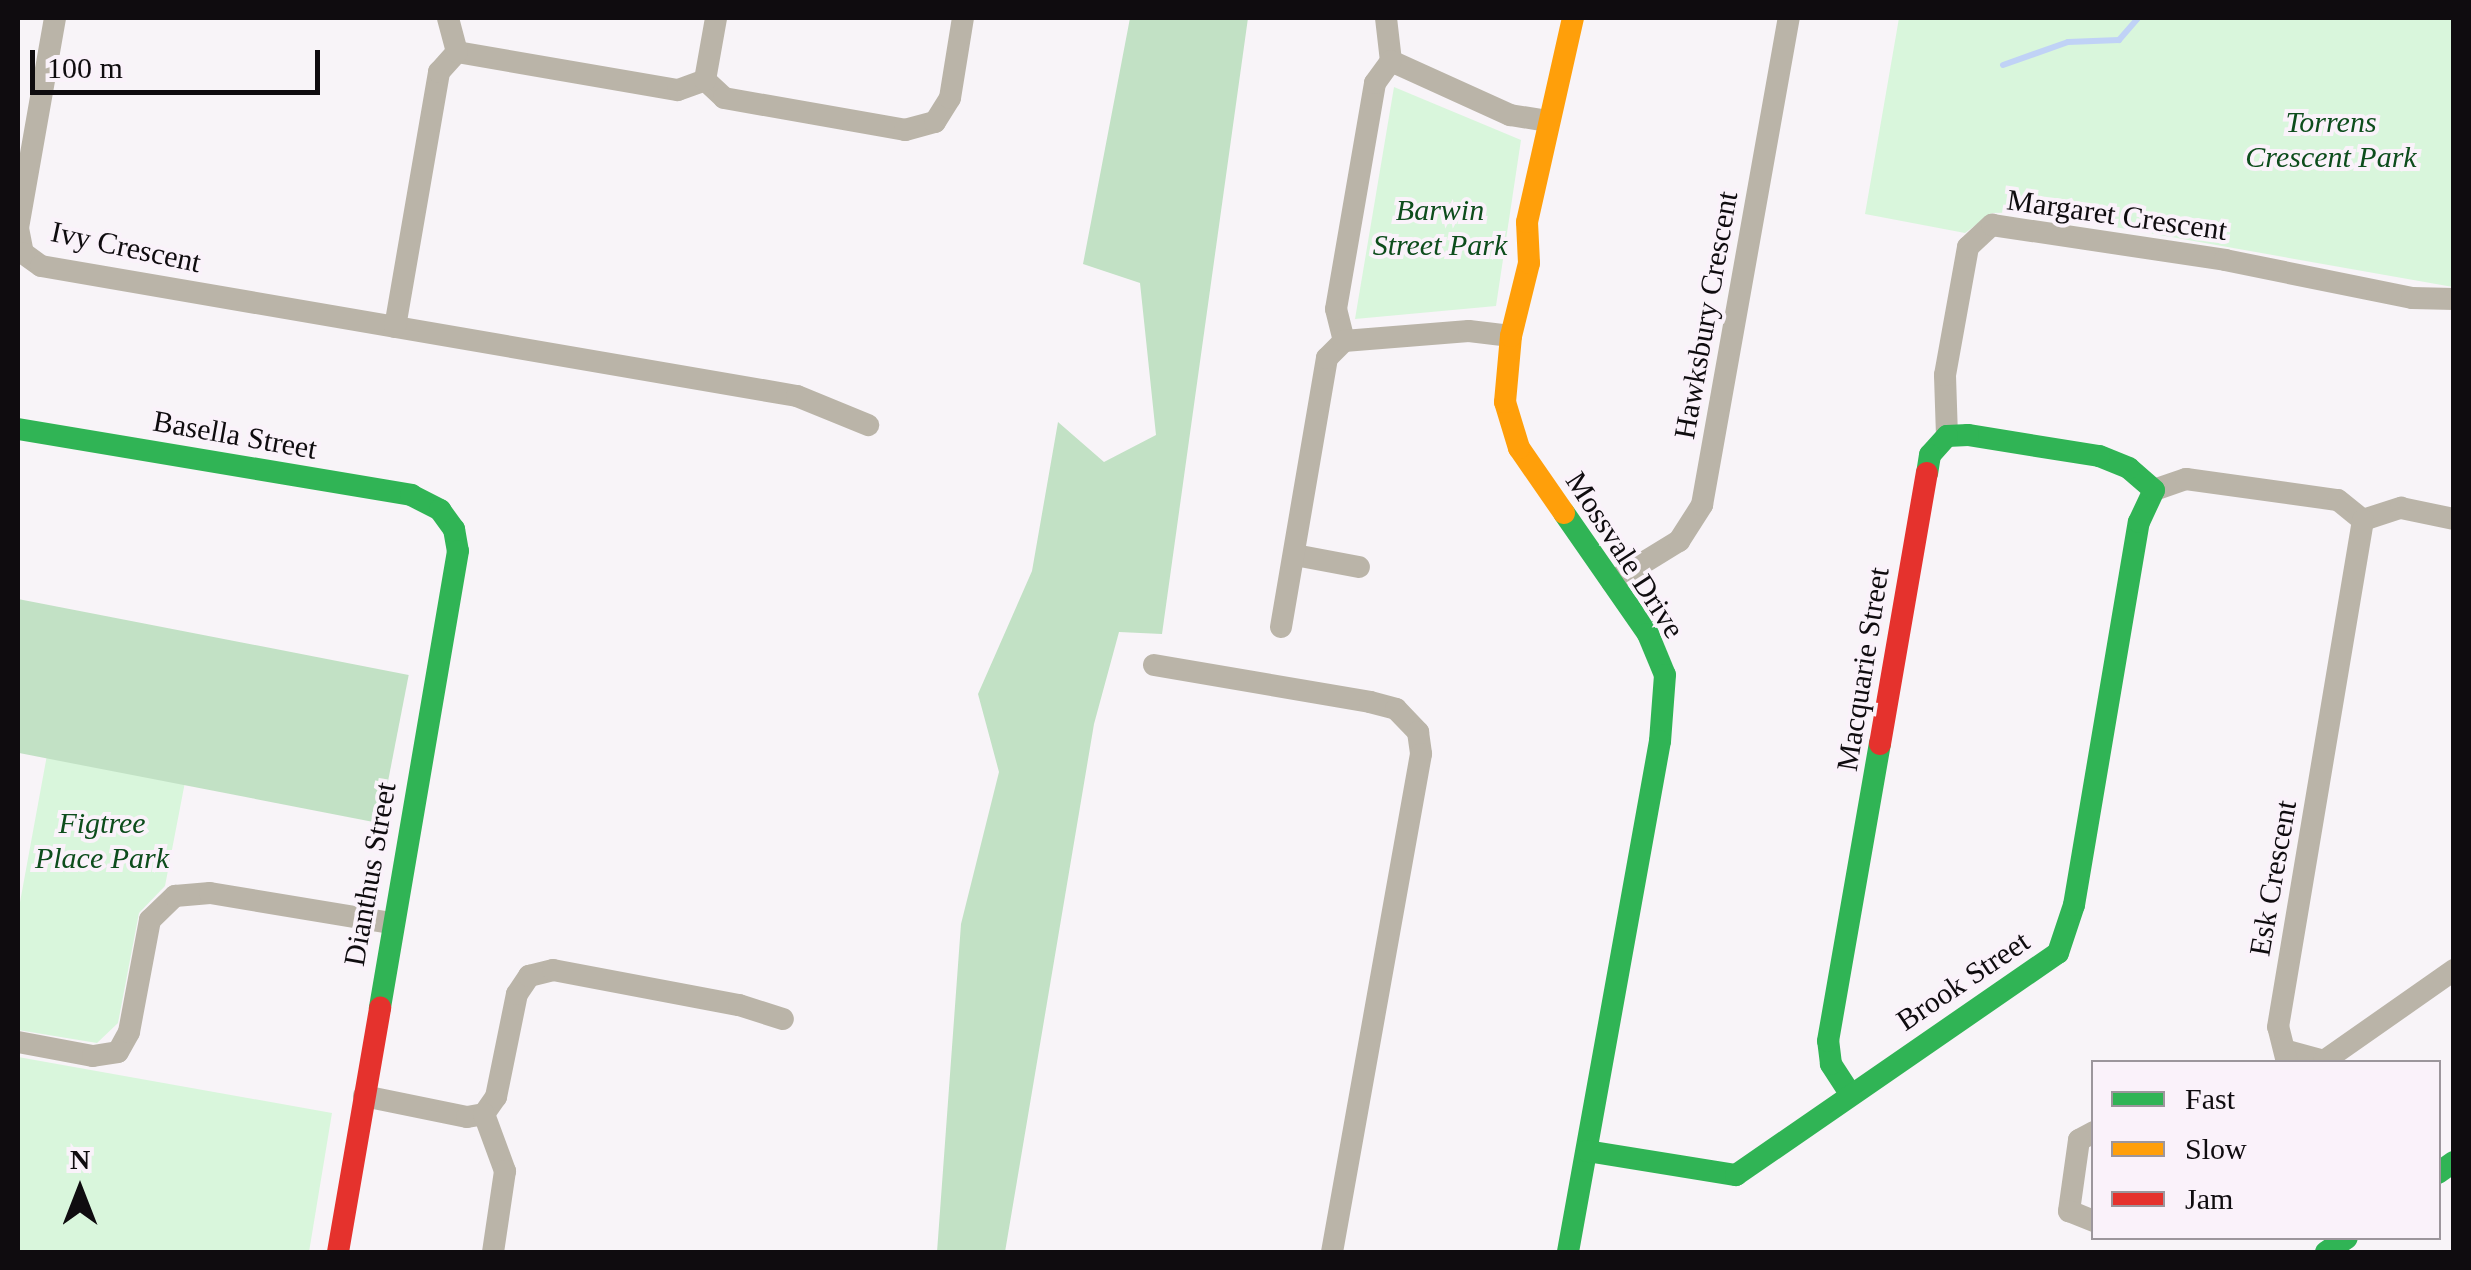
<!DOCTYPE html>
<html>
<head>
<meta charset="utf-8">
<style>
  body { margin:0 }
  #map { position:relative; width:2471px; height:1270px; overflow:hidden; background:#f8f4f8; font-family:Georgia,serif }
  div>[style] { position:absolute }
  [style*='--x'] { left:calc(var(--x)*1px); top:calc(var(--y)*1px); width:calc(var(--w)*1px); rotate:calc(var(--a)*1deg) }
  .green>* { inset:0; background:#d9f6dc }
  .forest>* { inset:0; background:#c2e1c5; transform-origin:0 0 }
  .stream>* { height:6px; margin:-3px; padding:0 3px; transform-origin:3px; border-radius:3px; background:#c0d2f6 }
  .street>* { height:22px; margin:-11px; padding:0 11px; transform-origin:11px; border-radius:11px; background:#bab4a8 }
  .fast>* { height:22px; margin:-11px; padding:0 11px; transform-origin:11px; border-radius:11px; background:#30b455 }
  .slow>* { height:22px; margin:-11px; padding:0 11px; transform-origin:11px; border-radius:11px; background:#ff9f0a }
  .jam>* { height:22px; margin:-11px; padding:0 11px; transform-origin:11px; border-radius:11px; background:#e5322d }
  span { translate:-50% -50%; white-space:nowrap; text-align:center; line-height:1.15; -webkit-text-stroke:8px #faf2fa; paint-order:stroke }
  .park-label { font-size:30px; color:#0d4d1c; font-style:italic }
  .street-label { font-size:30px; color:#0f0c0f }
  .frame { position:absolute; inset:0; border:20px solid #0f0c0f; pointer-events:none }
  .legend { position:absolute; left:2091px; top:1060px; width:350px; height:180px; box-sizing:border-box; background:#faf2fa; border:2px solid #9c969c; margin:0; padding:12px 18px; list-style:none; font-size:30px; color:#0f0c0f }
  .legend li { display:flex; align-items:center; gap:20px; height:50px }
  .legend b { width:50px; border:2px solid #9c969c }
  .north { position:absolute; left:30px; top:1140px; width:100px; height:100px; -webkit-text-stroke:8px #faf2fa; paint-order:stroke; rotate:0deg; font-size:28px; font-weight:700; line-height:40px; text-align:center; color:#0f0c0f }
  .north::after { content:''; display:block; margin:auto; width:35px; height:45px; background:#0f0c0f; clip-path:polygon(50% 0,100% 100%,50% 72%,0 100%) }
  .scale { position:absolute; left:30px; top:50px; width:290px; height:45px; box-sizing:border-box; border:5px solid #0f0c0f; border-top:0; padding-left:12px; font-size:30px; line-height:35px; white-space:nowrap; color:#0f0c0f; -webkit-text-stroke:8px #faf2fa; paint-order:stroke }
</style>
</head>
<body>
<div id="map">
  <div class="green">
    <i style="clip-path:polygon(1899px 18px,2453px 18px,2453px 287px,2030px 212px,1992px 213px,1965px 233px,1865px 214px)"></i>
    <i style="clip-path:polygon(1394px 87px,1521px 140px,1496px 306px,1355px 319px)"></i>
    <i style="clip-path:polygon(47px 755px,185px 782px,165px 886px,139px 913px,118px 1023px,97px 1043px,18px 1030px,18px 913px)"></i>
    <i style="clip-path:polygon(18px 1057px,332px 1113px,309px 1252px,18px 1252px)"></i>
  </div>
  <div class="forest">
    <i style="clip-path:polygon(1130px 18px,1248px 18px,1162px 634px,1119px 632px,1094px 724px,1005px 1252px,937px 1252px,961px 924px,999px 772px,978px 694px,1032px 571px,1058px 422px,1104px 462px,1156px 435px,1140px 283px,1083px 264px)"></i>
    <i style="left:18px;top:599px;width:398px;height:151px;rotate:11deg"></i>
  </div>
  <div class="stream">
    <i style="--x:2003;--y:65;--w:69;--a:-19.5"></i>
    <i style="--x:2068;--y:42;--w:51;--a:-2.2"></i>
    <i style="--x:2119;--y:40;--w:29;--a:-49"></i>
  </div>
  <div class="street">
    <i style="--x:55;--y:18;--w:213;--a:100"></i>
    <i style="--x:18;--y:228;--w:25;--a:79"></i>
    <i style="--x:23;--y:253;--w:22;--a:36"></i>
    <i style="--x:41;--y:266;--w:767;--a:9.76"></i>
    <i style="--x:797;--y:396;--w:77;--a:22.2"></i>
    <i style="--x:1386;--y:18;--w:43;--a:83.4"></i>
    <i style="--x:1391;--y:61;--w:131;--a:24.4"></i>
    <i style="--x:1510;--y:115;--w:39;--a:9"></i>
    <i style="--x:457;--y:52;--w:224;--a:9.8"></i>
    <i style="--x:678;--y:90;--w:29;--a:-20"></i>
    <i style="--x:705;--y:80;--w:26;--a:43"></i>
    <i style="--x:724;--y:98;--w:184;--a:10"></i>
    <i style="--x:905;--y:130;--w:31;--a:-15"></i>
    <i style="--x:935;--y:122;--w:28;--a:-58"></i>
    <i style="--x:950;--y:98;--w:81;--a:-80.8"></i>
    <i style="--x:705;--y:80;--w:63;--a:-79.9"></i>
    <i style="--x:395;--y:327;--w:259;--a:-80.2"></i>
    <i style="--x:439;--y:72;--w:27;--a:-48"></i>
    <i style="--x:457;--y:52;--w:35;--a:-105"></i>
    <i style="--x:1344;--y:341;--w:33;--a:-104"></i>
    <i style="--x:1336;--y:309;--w:229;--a:-80.2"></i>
    <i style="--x:1375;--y:83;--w:27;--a:-54"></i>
    <i style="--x:1947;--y:436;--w:61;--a:-91.9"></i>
    <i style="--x:1945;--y:375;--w:130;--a:-79.8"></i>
    <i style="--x:1968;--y:247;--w:33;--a:-43"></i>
    <i style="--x:1992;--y:225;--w:236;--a:8.5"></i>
    <i style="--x:2225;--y:260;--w:191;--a:11.5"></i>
    <i style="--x:2412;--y:298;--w:42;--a:1.4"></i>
    <i style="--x:2154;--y:490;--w:34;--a:-19"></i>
    <i style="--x:2186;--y:479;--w:153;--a:7.9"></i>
    <i style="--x:2338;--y:500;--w:32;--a:39"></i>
    <i style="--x:2363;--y:520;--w:40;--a:-18"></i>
    <i style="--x:2401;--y:508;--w:54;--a:11.7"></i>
    <i style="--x:1295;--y:555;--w:65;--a:10.6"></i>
    <i style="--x:1612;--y:582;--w:79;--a:-31.5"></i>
    <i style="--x:1679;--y:541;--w:43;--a:-57.4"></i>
    <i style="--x:1702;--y:505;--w:495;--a:-79.9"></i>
    <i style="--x:1281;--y:627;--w:273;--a:-80.3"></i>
    <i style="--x:1327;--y:358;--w:24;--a:-45"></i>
    <i style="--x:1344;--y:341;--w:125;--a:-4.6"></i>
    <i style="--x:1469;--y:331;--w:42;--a:6.8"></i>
    <i style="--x:1154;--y:665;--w:219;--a:9.7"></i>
    <i style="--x:1370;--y:702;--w:27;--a:15"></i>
    <i style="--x:1396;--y:709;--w:32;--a:46"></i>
    <i style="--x:1418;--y:732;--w:22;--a:82"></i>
    <i style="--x:1421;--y:754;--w:506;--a:100.13"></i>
    <i style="--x:18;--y:1042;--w:76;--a:10.6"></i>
    <i style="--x:93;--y:1056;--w:25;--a:-9"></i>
    <i style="--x:118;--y:1052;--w:23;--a:-61"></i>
    <i style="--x:129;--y:1032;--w:114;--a:-79.4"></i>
    <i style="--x:150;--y:920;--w:35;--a:-44"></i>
    <i style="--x:175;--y:896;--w:35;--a:-5"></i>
    <i style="--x:210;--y:893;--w:184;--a:9.4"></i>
    <i style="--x:2287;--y:1051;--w:38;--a:15"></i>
    <i style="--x:2324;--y:1061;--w:159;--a:-35"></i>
    <i style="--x:2287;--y:1062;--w:36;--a:-104"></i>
    <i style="--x:2278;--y:1027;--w:514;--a:-80.48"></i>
    <i style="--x:364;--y:1096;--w:105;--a:11.5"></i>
    <i style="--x:467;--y:1117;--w:17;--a:-10"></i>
    <i style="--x:484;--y:1114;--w:21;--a:-55"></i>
    <i style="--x:496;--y:1097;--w:105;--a:-78.5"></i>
    <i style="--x:517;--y:994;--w:22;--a:-56"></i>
    <i style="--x:529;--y:976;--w:25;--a:-14"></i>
    <i style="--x:553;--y:970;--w:189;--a:10.7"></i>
    <i style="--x:739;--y:1005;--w:46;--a:17.7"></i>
    <i style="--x:484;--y:1114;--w:61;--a:69.8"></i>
    <i style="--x:505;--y:1171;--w:82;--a:98.4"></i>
    <i style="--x:2094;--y:1132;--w:17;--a:152"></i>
    <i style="--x:2079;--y:1140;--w:72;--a:98"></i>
    <i style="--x:2069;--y:1211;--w:27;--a:22"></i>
  </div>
  <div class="fast">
    <i style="--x:18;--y:429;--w:399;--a:9.5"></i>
    <i style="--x:411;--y:495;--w:33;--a:27"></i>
    <i style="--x:440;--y:510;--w:24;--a:54"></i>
    <i style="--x:454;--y:529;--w:22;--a:80"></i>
    <i style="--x:458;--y:551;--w:464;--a:99.7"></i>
    <i style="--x:1564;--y:513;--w:147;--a:55.2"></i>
    <i style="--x:1648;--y:634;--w:44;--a:67.5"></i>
    <i style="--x:1665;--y:675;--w:66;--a:94.3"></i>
    <i style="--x:1660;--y:741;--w:519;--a:100.21"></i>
    <i style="--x:1851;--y:1095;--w:37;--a:-123"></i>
    <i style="--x:1831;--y:1064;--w:23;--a:-97"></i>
    <i style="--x:1828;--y:1041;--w:302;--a:-80.1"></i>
    <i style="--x:1587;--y:1151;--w:151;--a:9.2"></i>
    <i style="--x:1736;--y:1175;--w:391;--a:-34.6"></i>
    <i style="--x:2058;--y:953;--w:51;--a:-71.6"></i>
    <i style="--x:2074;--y:905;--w:388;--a:-80.4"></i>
    <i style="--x:2139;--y:522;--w:35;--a:-65"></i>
    <i style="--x:2154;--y:490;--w:33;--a:-139"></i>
    <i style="--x:2129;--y:468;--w:32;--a:-158"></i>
    <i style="--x:2099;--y:456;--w:133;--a:-170.9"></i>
    <i style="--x:1968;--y:435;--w:21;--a:177"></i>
    <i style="--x:1947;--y:436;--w:25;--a:132"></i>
    <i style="--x:1930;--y:455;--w:18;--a:99"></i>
    <i style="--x:2438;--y:1173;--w:19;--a:-35"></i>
    <i style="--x:2326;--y:1252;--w:25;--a:-34"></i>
  </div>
  <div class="slow">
    <i style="--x:1564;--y:513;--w:79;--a:-124.7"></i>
    <i style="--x:1519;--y:448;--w:48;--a:-106.9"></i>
    <i style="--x:1505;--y:402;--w:66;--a:-84.8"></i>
    <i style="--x:1511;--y:336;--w:75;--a:-76.1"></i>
    <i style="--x:1529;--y:263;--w:41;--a:-92.8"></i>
    <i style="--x:1527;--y:222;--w:209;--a:-77.3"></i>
  </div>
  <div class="jam">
    <i style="--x:1880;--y:744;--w:275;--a:-80.2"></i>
    <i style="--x:338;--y:1252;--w:248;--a:-80.2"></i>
  </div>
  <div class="park-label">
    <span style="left:2331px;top:139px">Torrens<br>Crescent Park</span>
    <span style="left:1440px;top:227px">Barwin<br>Street Park</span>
    <span style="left:102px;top:840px">Figtree<br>Place Park</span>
  </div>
  <div class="street-label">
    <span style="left:2117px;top:215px;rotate:8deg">Margaret Crescent</span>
    <span style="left:126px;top:247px;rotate:12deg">Ivy Crescent</span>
    <span style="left:1706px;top:315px;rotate:-80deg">Hawksbury Crescent</span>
    <span style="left:235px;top:435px;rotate:10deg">Basella Street</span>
    <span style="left:1625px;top:555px;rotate:57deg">Mossvale Drive</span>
    <span style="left:1863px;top:669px;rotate:-81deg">Macquarie Street</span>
    <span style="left:370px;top:874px;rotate:-80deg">Dianthus Street</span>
    <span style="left:2273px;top:878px;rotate:-80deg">Esk Crescent</span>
    <span style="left:1963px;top:981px;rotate:-34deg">Brook Street</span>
  </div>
  <div class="frame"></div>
  <ul class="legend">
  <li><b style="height:12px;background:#30b455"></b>Fast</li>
  <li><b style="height:12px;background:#ff9f0a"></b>Slow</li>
  <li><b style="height:12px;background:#e5322d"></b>Jam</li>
  </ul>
  <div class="north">N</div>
  <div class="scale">100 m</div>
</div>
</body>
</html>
